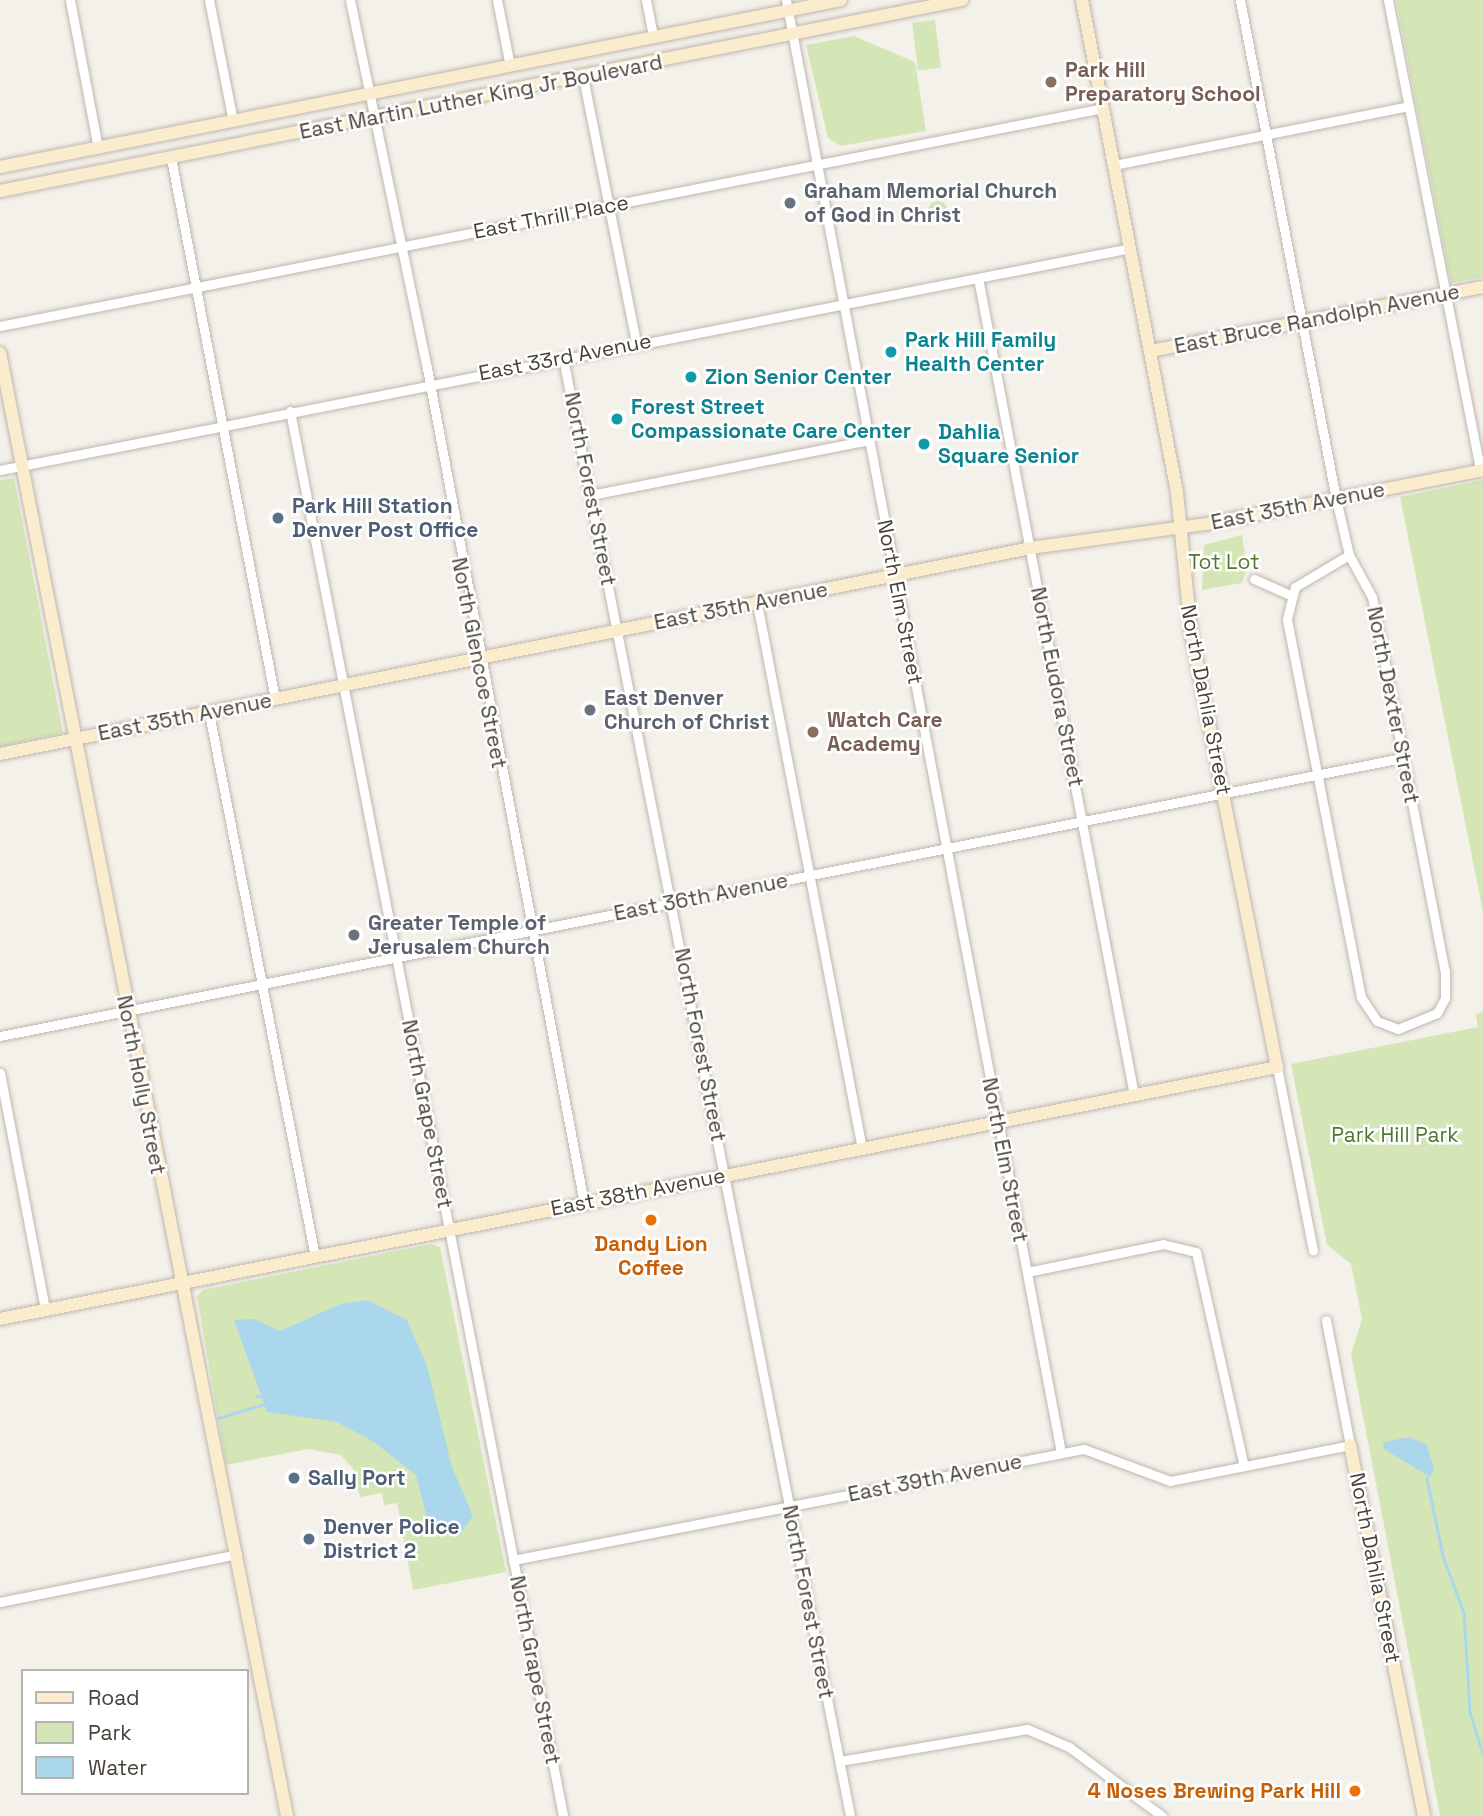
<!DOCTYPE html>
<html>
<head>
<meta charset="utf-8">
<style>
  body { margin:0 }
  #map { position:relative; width:1483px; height:1816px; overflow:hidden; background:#f4f1eb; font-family:"Space Grotesk",sans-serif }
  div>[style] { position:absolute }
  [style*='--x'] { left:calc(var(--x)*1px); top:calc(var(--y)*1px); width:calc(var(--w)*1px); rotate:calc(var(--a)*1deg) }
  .green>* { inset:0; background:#d4e6b6; transform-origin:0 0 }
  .round { border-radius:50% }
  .water>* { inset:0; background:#abd7ec }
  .stream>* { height:2.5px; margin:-1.25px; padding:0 1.25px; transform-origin:1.25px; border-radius:1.25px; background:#abd7ec }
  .roads { filter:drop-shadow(0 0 2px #bfb7ae) drop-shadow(0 0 2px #bfb7ae) }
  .street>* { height:9px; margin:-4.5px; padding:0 4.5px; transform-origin:4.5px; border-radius:4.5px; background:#fff }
  .secondary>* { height:12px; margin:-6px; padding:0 6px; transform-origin:6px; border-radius:6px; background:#fbecce }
  .dots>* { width:19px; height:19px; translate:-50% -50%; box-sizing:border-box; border:4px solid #fff; border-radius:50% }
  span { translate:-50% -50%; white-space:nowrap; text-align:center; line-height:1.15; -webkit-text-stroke:5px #fff; paint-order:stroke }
  .education-label { font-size:21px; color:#785e54; font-weight:700 }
  .left { translate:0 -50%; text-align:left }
  .street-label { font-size:21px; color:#484139 }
  .worship-label { font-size:21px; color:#5b616d; font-weight:700 }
  .culture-label { font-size:21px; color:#0d838f; font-weight:700 }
  .service-label { font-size:21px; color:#4e5e75; font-weight:700 }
  .park-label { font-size:21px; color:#50772f }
  .food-label { font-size:21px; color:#c56008; font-weight:700 }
  .right { translate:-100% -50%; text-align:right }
  .legend { position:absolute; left:21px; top:1669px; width:228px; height:126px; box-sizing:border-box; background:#fff; border:2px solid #b6b3b0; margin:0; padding:9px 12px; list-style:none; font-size:21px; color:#484139 }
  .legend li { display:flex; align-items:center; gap:14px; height:35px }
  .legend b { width:35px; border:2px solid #b6b3b0 }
</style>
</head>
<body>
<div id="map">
  <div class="green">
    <i style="clip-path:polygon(1396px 0,1483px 0,1483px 277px,1451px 283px)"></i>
    <i style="left:935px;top:20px;width:48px;height:23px;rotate:83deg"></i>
    <i style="clip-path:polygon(854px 36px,915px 62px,926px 131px,841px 146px,828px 138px,806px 45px)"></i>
    <i class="round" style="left:928px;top:201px;width:20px;height:20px"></i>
    <i style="clip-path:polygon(14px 478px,63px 733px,0 747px,0 480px)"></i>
    <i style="clip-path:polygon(1483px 480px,1483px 912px,1400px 497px)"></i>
    <i style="clip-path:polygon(1242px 535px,1247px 567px,1242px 583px,1202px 590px,1204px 545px)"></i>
    <i style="clip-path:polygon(1483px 1012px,1483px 1816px,1440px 1816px,1351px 1354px,1362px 1319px,1351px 1264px,1327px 1245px,1291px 1064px,1478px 1027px,1476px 1014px)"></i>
    <i style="clip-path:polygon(431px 1244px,440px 1247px,506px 1572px,413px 1590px,397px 1503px,384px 1505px,382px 1493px,360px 1497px,354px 1470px,341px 1455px,308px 1449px,226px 1465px,197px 1296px,203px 1290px)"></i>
  </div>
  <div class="water">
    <i style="clip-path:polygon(367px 1300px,407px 1320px,427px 1366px,452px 1467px,473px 1516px,458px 1537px,429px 1526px,416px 1475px,374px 1442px,337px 1422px,267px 1412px,234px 1320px,254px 1319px,280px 1331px,341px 1304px)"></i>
    <i style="clip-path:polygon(1410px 1437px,1427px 1445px,1434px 1469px,1430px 1477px,1384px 1449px,1383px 1442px)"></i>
  </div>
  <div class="stream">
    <i style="--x:257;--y:1396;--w:12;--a:5"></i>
    <i style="--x:218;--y:1418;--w:55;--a:-16.8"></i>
    <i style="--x:1427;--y:1478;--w:80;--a:78.4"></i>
    <i style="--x:1443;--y:1556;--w:61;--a:69.8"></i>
    <i style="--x:1464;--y:1613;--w:99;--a:86.5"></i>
    <i style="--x:1470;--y:1712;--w:44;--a:72.8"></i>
  </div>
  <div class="roads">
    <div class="street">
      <i style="--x:70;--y:0;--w:151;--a:79.3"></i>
      <i style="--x:209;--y:0;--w:123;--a:78.8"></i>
      <i style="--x:350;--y:0;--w:376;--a:78.2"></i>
      <i style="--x:427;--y:368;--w:850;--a:79.35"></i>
      <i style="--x:497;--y:0;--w:67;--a:78.9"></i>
      <i style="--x:646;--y:0;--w:38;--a:79"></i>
      <i style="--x:786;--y:0;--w:1479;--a:79.28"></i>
      <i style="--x:1240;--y:0;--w:508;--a:79.11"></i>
      <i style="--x:1336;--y:499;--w:57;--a:76.9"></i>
      <i style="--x:1349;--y:555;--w:48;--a:61.3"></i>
      <i style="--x:1372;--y:597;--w:381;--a:79"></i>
      <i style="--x:1445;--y:971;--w:27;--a:90"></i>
      <i style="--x:1445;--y:998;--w:17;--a:118"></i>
      <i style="--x:1437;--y:1013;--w:42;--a:157.7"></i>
      <i style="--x:1398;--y:1029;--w:22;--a:-159"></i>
      <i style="--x:1377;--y:1021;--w:29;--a:-124"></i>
      <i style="--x:1361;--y:997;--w:385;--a:-101.1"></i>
      <i style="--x:1287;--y:619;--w:33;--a:-76"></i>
      <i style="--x:1295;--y:587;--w:63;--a:-30.7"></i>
      <i style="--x:1388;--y:0;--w:479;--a:78.9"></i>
      <i style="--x:583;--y:77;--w:271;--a:78.7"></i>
      <i style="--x:171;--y:158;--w:551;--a:79.12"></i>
      <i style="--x:1114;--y:165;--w:301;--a:-11.3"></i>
      <i style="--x:978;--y:278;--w:832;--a:79.19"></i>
      <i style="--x:0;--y:326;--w:1124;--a:-11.18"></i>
      <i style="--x:563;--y:358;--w:1486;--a:78.86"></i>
      <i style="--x:290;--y:411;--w:1431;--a:79"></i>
      <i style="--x:0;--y:470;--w:1152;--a:-11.11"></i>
      <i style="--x:591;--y:495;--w:282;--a:-11.2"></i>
      <i style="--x:1254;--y:579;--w:39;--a:24"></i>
      <i style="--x:757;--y:603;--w:556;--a:79.11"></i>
      <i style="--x:209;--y:713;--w:554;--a:78.97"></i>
      <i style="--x:0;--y:1036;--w:1428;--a:-11.22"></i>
      <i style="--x:1277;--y:1067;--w:187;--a:78.9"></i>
      <i style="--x:0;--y:1073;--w:241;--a:79.2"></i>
      <i style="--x:1027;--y:1272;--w:139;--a:-11.6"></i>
      <i style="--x:1163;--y:1244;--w:34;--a:14"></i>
      <i style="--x:1196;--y:1252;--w:219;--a:77.4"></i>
      <i style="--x:513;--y:1560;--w:582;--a:-11"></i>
      <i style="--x:1084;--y:1449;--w:92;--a:20.4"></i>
      <i style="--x:1170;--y:1481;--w:184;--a:-11.3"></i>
      <i style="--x:1350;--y:1445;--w:127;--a:-100.9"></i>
      <i style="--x:0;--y:1602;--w:242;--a:-11.4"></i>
      <i style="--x:840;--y:1761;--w:190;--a:-9.7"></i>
      <i style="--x:1027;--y:1729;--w:46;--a:23.2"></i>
      <i style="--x:1069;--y:1747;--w:116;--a:36.6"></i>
    </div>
    <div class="secondary">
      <i style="--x:0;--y:167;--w:857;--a:-11.23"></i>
      <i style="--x:0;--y:191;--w:981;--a:-11.23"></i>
      <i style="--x:1150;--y:351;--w:339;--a:-10.9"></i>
      <i style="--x:0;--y:353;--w:1491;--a:78.9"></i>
      <i style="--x:0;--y:754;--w:1051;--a:-11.3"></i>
      <i style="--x:1031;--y:548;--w:177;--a:-7.8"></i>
      <i style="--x:1206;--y:524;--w:282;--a:-11"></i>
      <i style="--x:0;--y:1319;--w:1302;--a:-11.16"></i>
      <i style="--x:1277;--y:1067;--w:444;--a:-101.2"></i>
      <i style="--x:1191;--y:631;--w:140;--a:-95.8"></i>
      <i style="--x:1177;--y:492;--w:501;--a:-100.93"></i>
      <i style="--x:1350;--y:1445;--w:378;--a:78.7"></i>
    </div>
  </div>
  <div class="dots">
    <i style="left:1051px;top:82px;background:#8d6e63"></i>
    <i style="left:790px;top:203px;background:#6b7280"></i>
    <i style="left:891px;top:352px;background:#0f9aa8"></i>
    <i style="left:691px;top:377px;background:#0f9aa8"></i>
    <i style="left:617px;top:419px;background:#0f9aa8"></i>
    <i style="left:924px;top:444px;background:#0f9aa8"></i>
    <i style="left:278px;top:518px;background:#5c6f8a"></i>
    <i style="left:590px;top:710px;background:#6b7280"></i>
    <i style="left:813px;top:732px;background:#8d6e63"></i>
    <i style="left:354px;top:935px;background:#6b7280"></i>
    <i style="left:651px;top:1220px;background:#e8710a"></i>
    <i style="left:294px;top:1478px;background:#5c6f8a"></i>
    <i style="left:309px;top:1539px;background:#5c6f8a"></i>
    <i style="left:1355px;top:1791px;background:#e8710a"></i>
  </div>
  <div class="education-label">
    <span class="left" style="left:1065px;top:82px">Park Hill<br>Preparatory School</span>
    <span class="left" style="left:827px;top:732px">Watch Care<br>Academy</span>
  </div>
  <div class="street-label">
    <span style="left:481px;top:97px;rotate:-11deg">East Martin Luther King Jr Boulevard</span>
    <span style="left:551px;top:217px;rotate:-11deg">East Thrill Place</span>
    <span style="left:1317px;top:319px;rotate:-11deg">East Bruce Randolph Avenue</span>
    <span style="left:565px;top:357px;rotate:-11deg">East 33rd Avenue</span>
    <span style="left:590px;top:489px;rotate:79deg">North Forest Street</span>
    <span style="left:1298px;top:506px;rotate:-11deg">East 35th Avenue</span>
    <span style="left:900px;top:602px;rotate:79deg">North Elm Street</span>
    <span style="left:741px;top:606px;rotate:-11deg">East 35th Avenue</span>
    <span style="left:479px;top:663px;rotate:79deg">North Glencoe Street</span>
    <span style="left:1057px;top:687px;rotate:79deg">North Eudora Street</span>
    <span style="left:1206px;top:700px;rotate:79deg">North Dahlia Street</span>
    <span style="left:1393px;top:705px;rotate:79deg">North Dexter Street</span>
    <span style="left:185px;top:717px;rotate:-11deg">East 35th Avenue</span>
    <span style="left:701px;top:897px;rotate:-11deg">East 36th Avenue</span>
    <span style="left:700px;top:1045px;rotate:79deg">North Forest Street</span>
    <span style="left:141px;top:1085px;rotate:79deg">North Holly Street</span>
    <span style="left:427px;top:1114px;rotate:79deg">North Grape Street</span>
    <span style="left:1005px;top:1160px;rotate:79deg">North Elm Street</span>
    <span style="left:638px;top:1192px;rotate:-11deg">East 38th Avenue</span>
    <span style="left:935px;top:1478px;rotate:-11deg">East 39th Avenue</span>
    <span style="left:1375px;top:1568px;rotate:79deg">North Dahlia Street</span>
    <span style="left:808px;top:1602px;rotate:79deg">North Forest Street</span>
    <span style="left:535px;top:1670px;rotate:79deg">North Grape Street</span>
  </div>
  <div class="worship-label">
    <span class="left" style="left:804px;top:203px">Graham Memorial Church<br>of God in Christ</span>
    <span class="left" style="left:604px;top:710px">East Denver<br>Church of Christ</span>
    <span class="left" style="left:368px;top:935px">Greater Temple of<br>Jerusalem Church</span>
  </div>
  <div class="culture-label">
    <span class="left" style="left:905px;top:352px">Park Hill Family<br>Health Center</span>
    <span class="left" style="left:705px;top:377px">Zion Senior Center</span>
    <span class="left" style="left:631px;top:419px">Forest Street<br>Compassionate Care Center</span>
    <span class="left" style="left:938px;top:444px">Dahlia<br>Square Senior</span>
  </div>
  <div class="service-label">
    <span class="left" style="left:292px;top:518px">Park Hill Station<br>Denver Post Office</span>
    <span class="left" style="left:308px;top:1478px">Sally Port</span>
    <span class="left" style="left:323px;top:1539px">Denver Police<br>District 2</span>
  </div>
  <div class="park-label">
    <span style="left:1224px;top:562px">Tot Lot</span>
    <span style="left:1395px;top:1135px">Park Hill Park</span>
  </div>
  <div class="food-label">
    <span style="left:651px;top:1256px">Dandy Lion<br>Coffee</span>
    <span class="right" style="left:1341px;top:1791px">4 Noses Brewing Park Hill</span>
  </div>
  <ul class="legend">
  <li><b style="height:9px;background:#fbecce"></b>Road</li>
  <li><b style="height:19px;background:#d4e6b6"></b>Park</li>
  <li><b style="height:19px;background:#abd7ec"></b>Water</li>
  </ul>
</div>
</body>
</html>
